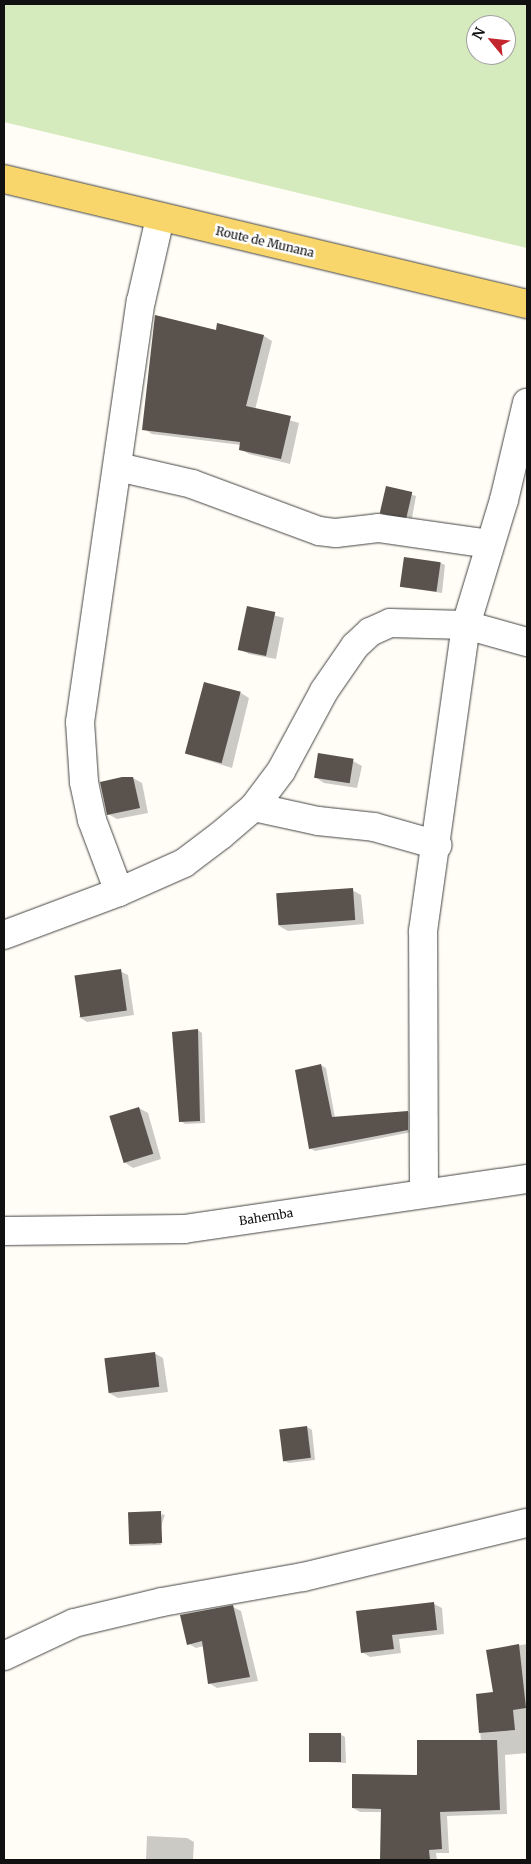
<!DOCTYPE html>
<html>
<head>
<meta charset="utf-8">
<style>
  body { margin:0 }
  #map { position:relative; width:531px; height:1864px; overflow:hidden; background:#fffdf5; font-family:Merriweather,serif }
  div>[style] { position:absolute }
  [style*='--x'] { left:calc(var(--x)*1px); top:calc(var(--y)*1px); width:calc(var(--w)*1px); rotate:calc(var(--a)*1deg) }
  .green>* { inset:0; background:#d5ebbd }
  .shadow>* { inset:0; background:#0003; transform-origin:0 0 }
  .building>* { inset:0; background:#5a524d; transform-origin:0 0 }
  .roads { filter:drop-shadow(0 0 1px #444) drop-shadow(0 0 1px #444) }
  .minor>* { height:28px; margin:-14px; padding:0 14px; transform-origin:14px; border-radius:14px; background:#fff }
  .major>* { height:28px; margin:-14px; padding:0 14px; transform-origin:14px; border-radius:14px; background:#f9d66b }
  span { translate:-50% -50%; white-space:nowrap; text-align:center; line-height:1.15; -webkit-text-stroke:5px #fff; paint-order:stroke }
  .street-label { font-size:12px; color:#111 }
  .frame { position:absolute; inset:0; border:5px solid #111; pointer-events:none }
  .north { position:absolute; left:466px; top:15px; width:50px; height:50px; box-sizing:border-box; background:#fff; border:1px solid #a0a0a0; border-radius:50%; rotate:298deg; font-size:14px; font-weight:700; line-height:20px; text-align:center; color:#111 }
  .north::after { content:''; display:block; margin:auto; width:18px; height:22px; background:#c4262e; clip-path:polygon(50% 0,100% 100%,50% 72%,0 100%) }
</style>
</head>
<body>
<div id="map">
  <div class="green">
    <i style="clip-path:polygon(evenodd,4px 4px,527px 4px,527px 248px,4px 122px,4px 4px,476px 25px,506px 25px,506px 55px,476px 55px,476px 25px)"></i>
  </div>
  <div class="shadow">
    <i style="clip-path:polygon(217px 332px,264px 336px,272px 341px,255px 410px,299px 423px,290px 464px,249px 454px,240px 449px,241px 445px,152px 434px,144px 429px)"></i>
    <i style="clip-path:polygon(387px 488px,416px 496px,412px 518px,381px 512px)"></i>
    <i style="clip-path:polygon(441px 563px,445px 565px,442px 593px,402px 587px)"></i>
    <i style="clip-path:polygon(248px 608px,284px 618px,276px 659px,249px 654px,240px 649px)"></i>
    <i style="clip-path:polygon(241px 693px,249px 698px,232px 768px,187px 754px)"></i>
    <i style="clip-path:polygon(353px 761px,362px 766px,357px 788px,324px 783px,315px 777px)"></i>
    <i style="clip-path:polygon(133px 778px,142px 783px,148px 813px,117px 819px,108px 814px)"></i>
    <i style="clip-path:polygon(352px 890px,361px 895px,364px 924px,288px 931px,279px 926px)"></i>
    <i style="clip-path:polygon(120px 971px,128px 975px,134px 1015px,87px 1022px,79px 1017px)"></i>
    <i style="clip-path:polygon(198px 1030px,202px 1033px,205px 1123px,185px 1124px,181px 1121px)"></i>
    <i style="clip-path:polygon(321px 1065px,326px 1068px,335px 1118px,408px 1112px,412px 1114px,412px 1132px,315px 1151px,310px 1148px)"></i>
    <i style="clip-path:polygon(139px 1108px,148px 1113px,161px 1159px,133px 1168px,124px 1162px)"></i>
    <i style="clip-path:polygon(154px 1353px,163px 1358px,168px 1392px,118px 1398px,109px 1393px)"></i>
    <i style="clip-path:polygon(307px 1427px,312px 1430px,315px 1460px,289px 1463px,284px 1461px,281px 1431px)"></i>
    <i style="left:160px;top:1513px;width:32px;height:31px;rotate:88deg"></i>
    <i style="left:162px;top:1514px;width:3px;height:31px;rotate:18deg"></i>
    <i style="clip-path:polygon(434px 1604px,442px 1608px,444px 1634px,399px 1639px,401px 1653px,370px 1657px,362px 1652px)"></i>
    <i style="clip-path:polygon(233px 1607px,241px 1611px,258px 1681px,217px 1688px,209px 1683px,204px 1646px,196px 1648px,189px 1644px)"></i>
    <i style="clip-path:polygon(527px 1644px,527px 1753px,505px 1755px,507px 1814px,447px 1816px,449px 1853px,436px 1853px,437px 1860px,381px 1860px,382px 1812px,360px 1812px,353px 1808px,481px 1741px,477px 1695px,495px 1694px,487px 1651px)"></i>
    <i style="clip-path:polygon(340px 1734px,345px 1737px,346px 1763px,310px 1761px)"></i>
    <i style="clip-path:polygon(147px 1836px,187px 1838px,194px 1842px,193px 1860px,146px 1860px)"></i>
  </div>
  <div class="building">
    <i style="clip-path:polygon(155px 315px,216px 330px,217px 323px,264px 335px,246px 406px,291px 416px,281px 459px,239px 450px,240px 442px,142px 430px)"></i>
    <i style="left:386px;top:486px;width:27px;height:28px;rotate:13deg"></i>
    <i style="left:404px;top:557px;width:37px;height:30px;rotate:8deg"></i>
    <i style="left:247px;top:606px;width:29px;height:45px;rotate:12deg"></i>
    <i style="left:204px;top:682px;width:38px;height:74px;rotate:15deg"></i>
    <i style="left:318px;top:753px;width:36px;height:25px;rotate:9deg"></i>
    <i style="clip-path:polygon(122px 777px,133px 777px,140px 808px,107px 815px,100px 782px)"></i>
    <i style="left:353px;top:888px;width:32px;height:77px;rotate:86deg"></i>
    <i style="left:121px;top:969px;width:42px;height:47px;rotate:82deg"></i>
    <i style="clip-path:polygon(198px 1029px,200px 1121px,179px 1122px,172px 1032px)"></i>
    <i style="clip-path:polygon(321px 1064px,332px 1117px,408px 1111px,408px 1130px,309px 1149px,295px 1070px)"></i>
    <i style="left:139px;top:1107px;width:49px;height:31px;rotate:73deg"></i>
    <i style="left:155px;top:1352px;width:35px;height:51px;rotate:83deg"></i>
    <i style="left:307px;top:1426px;width:32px;height:28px;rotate:83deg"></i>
    <i style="left:161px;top:1511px;width:32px;height:33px;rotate:88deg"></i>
    <i style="clip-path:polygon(434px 1602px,437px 1630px,392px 1635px,394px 1649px,361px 1653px,356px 1611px)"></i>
    <i style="clip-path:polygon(233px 1605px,250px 1677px,208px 1684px,202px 1641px,187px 1645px,180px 1615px)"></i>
    <i style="clip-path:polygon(519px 1644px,526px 1708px,513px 1710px,515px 1730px,479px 1733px,476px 1694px,493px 1692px,486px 1650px)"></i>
    <i style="left:309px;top:1733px;width:32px;height:29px"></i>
    <i style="clip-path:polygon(417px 1740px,497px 1740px,500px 1810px,440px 1812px,442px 1849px,429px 1850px,430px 1860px,380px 1860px,381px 1809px,352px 1808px,352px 1774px,417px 1775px)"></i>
  </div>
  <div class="roads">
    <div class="minor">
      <i style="--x:118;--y:467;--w:76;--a:12.9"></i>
      <i style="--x:192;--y:484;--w:135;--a:20.3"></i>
      <i style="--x:319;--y:531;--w:17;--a:7"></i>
      <i style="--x:336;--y:533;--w:42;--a:-6.8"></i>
      <i style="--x:378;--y:528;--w:112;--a:8.2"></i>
      <i style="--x:254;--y:807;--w:66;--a:12.3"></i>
      <i style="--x:318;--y:821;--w:56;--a:6.1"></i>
      <i style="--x:374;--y:827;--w:66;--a:15.9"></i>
      <i style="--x:119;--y:892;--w:77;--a:-110.6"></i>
      <i style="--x:92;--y:820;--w:39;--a:-102"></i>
      <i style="--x:84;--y:782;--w:60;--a:-93.8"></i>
      <i style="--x:80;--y:722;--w:425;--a:-81.8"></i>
      <i style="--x:141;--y:301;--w:85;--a:-77.1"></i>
      <i style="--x:4;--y:935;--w:123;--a:-20.5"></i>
      <i style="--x:119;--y:892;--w:71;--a:-24"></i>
      <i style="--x:184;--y:863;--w:46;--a:-37.1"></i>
      <i style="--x:221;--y:835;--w:43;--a:-40.3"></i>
      <i style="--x:254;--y:807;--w:45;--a:-53.1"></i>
      <i style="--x:281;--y:771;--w:91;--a:-61.7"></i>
      <i style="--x:324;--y:691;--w:55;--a:-55.4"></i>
      <i style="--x:355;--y:646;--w:21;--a:-43"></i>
      <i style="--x:370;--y:632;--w:22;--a:-24"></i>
      <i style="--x:390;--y:623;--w:76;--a:1.5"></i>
      <i style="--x:466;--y:625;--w:63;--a:15.6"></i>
      <i style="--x:424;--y:1193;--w:262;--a:-90.2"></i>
      <i style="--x:423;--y:931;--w:309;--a:-82"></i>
      <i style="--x:466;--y:625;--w:131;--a:-73.1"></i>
      <i style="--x:504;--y:500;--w:100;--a:-76.7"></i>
      <i style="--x:4;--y:1231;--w:180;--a:-0.6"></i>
      <i style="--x:184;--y:1229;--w:347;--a:-8.3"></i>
      <i style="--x:4;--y:1656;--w:77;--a:-25.2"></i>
      <i style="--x:74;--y:1623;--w:90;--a:-13.4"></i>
      <i style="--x:162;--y:1602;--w:143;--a:-10.1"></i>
      <i style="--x:303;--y:1577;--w:230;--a:-13.6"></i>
    </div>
    <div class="major">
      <i style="--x:4;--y:179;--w:538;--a:13.44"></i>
    </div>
  </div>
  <div class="street-label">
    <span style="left:265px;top:242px;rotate:13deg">Route de Munana</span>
    <span style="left:266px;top:1217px;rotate:-9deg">Bahemba</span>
  </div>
  <div class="frame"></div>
  <div class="north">N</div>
</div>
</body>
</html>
